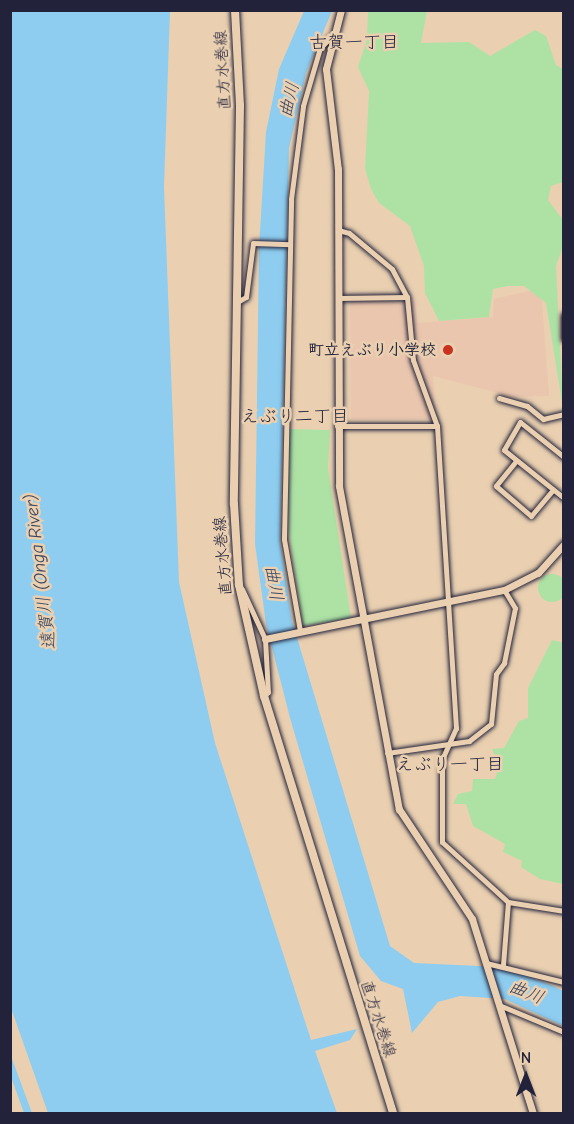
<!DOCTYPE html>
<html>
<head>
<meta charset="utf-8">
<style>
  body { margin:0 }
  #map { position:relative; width:574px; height:1124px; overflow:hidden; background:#ead0b1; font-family:"Comic Neue","Klee One",sans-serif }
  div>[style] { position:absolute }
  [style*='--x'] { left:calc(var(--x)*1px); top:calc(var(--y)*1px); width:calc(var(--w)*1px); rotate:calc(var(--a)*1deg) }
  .built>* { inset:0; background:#eac6ae }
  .green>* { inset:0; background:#ade2a4 }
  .round { border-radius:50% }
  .water>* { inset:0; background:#8ecdef }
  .roads { filter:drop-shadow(0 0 2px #22223b) drop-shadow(0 0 2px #22223b) }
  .minor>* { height:5px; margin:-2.5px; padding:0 2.5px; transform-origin:2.5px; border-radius:2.5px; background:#ead0b1 }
  .tertiary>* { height:7px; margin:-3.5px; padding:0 3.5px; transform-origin:3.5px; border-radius:3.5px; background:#ead0b1 }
  .primary>* { height:8px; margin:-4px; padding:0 4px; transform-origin:4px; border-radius:4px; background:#ead0b1 }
  .dots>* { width:16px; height:16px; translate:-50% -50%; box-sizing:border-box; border:3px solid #ead0b1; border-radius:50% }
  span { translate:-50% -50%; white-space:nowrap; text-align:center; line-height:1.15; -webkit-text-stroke:5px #ead0b1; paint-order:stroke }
  .street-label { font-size:16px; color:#22223b }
  .poi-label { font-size:16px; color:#22223b; font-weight:700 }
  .right { translate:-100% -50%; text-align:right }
  .neighbourhood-label { font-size:18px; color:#22223b }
  .water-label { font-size:18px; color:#38445f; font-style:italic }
  .frame { position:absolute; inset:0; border:12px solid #22223b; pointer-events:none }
  .north { position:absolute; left:496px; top:1046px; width:60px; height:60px; -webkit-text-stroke:4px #ead0b1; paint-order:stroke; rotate:0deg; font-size:16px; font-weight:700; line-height:24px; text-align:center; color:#22223b }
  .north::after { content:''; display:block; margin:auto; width:21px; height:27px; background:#22223b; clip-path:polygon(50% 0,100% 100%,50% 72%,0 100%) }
</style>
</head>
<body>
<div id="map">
  <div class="built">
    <i style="clip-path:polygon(541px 288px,549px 396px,514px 397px,433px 376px,436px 419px,351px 420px,350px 300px,415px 301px,418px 323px,493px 317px,494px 299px)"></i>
  </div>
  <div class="green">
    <i style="clip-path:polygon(368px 11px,427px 11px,421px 43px,469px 42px,490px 56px,535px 30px,546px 36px,556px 65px,563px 69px,563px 182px,551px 186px,548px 200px,563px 220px,563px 246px,556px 266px,563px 408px,546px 303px,524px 286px,508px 286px,493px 289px,489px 317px,439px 321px,425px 293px,424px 266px,410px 226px,379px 203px,371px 189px,365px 169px,369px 91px,358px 67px,367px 40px)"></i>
    <i style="clip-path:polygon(289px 429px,330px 430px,328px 468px,351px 618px,303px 626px,289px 532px)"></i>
    <i class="round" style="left:538px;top:574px;width:28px;height:28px"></i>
    <i style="clip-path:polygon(552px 640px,564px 643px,563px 884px,540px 879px,521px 867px,522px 861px,503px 852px,505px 844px,473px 826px,466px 804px,453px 804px,458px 794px,472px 791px,473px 779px,495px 779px,499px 765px,492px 749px,504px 748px,519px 721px,528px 718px,528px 688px)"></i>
  </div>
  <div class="water">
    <i style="clip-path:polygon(10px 11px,170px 11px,164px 187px,179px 582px,215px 743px,311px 1040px,357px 1029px,350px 1040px,315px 1051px,337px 1113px,48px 1113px,11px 1008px)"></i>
    <i style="clip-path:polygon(304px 11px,332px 11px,306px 73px,289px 148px,280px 541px,292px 621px,390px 946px,414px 963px,501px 967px,551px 985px,563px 991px,563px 1026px,505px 999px,460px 996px,438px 1002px,412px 1033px,403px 989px,381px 981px,360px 956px,290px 718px,266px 624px,255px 544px,259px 248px,266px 132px,279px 69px)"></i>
    <i style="clip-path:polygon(10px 1056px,11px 1056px,32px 1113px,24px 1113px,11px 1077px)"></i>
  </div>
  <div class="roads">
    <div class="minor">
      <i style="--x:338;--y:230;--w:11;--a:15"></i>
      <i style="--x:349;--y:233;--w:56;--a:39.9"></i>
      <i style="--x:392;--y:269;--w:32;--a:62"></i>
      <i style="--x:407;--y:297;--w:63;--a:84.6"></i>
      <i style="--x:413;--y:360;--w:70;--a:70"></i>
      <i style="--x:437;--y:426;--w:303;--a:86.4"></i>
      <i style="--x:456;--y:728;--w:34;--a:114"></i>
      <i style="--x:442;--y:759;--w:83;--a:90"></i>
      <i style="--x:442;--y:842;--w:89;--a:42.3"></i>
      <i style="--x:508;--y:902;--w:57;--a:9.1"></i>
      <i style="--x:338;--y:298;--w:69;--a:-0.8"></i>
      <i style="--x:237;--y:302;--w:10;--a:-29"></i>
      <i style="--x:246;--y:297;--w:54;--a:-82.6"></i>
      <i style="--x:253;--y:243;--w:37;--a:2"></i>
      <i style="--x:564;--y:315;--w:24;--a:90"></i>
      <i style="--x:499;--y:398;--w:29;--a:16"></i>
      <i style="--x:527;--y:406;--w:21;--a:39"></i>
      <i style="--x:543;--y:419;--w:22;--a:-13"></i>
      <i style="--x:337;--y:426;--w:100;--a:0"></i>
      <i style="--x:564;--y:457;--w:56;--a:-141.5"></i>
      <i style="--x:520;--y:422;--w:32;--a:120"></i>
      <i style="--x:504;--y:450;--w:77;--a:38.7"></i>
      <i style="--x:516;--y:461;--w:32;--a:129"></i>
      <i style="--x:496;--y:486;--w:46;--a:40.6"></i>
      <i style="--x:531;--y:516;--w:34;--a:-50"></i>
      <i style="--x:242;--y:589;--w:55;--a:65.3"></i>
      <i style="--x:265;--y:639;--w:53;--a:86.8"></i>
      <i style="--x:268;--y:692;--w:6;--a:135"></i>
      <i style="--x:300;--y:631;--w:93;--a:-99.9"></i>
      <i style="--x:284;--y:539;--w:340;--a:-88.8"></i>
      <i style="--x:291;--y:199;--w:94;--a:-82.6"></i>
      <i style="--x:303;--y:106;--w:60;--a:-73.7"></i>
      <i style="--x:320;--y:48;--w:14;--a:-45"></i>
      <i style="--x:387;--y:753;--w:83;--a:-8.3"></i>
      <i style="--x:469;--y:741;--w:28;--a:-38"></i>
      <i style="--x:491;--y:724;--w:50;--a:-84.3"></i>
      <i style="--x:496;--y:674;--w:14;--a:-54"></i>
      <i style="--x:504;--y:663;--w:56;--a:-78.7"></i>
      <i style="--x:515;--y:608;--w:21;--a:-121"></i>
      <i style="--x:486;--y:963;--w:80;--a:13.7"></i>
      <i style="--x:503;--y:965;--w:63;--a:-85.5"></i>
      <i style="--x:499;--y:1005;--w:70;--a:22.6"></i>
    </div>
    <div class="tertiary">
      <i style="--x:341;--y:10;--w:61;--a:104.3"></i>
      <i style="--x:326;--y:69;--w:101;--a:83.2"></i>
      <i style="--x:338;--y:169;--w:317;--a:89.8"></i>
      <i style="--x:339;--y:486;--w:329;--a:79.5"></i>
      <i style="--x:399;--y:809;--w:132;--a:56.4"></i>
      <i style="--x:472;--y:919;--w:204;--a:72.6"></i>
      <i style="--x:265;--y:639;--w:244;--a:-11.6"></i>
      <i style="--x:504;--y:590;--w:38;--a:-27"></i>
      <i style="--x:538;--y:573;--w:39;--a:-48"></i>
    </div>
    <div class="primary">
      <i style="--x:235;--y:10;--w:96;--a:87"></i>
      <i style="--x:240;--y:106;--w:398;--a:90.9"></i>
      <i style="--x:234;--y:504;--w:81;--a:86.5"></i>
      <i style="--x:239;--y:585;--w:114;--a:77.3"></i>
      <i style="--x:264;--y:696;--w:437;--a:72.8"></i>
    </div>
  </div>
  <div class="dots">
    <i style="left:448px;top:350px;background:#c8321e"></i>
  </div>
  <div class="street-label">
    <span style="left:223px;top:70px;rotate:-93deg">直方水巻線</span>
    <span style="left:223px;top:556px;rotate:-95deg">直方水巻線</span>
    <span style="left:378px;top:1019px;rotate:72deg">直方水巻線</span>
  </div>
  <div class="poi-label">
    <span class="right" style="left:436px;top:350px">町立えぶり小学校</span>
  </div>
  <div class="neighbourhood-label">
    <span style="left:354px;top:43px">古賀一丁目</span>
    <span style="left:295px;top:417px">えぶり二丁目</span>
    <span style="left:450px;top:765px">えぶり一丁目</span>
  </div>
  <div class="water-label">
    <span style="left:290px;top:100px;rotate:-76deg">曲川</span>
    <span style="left:41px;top:572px;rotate:-97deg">遠賀川 (Onga River)</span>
    <span style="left:273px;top:583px;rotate:81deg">曲川</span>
    <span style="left:526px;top:993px;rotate:22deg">曲川</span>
  </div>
  <div class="frame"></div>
  <div class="north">N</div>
</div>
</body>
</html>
